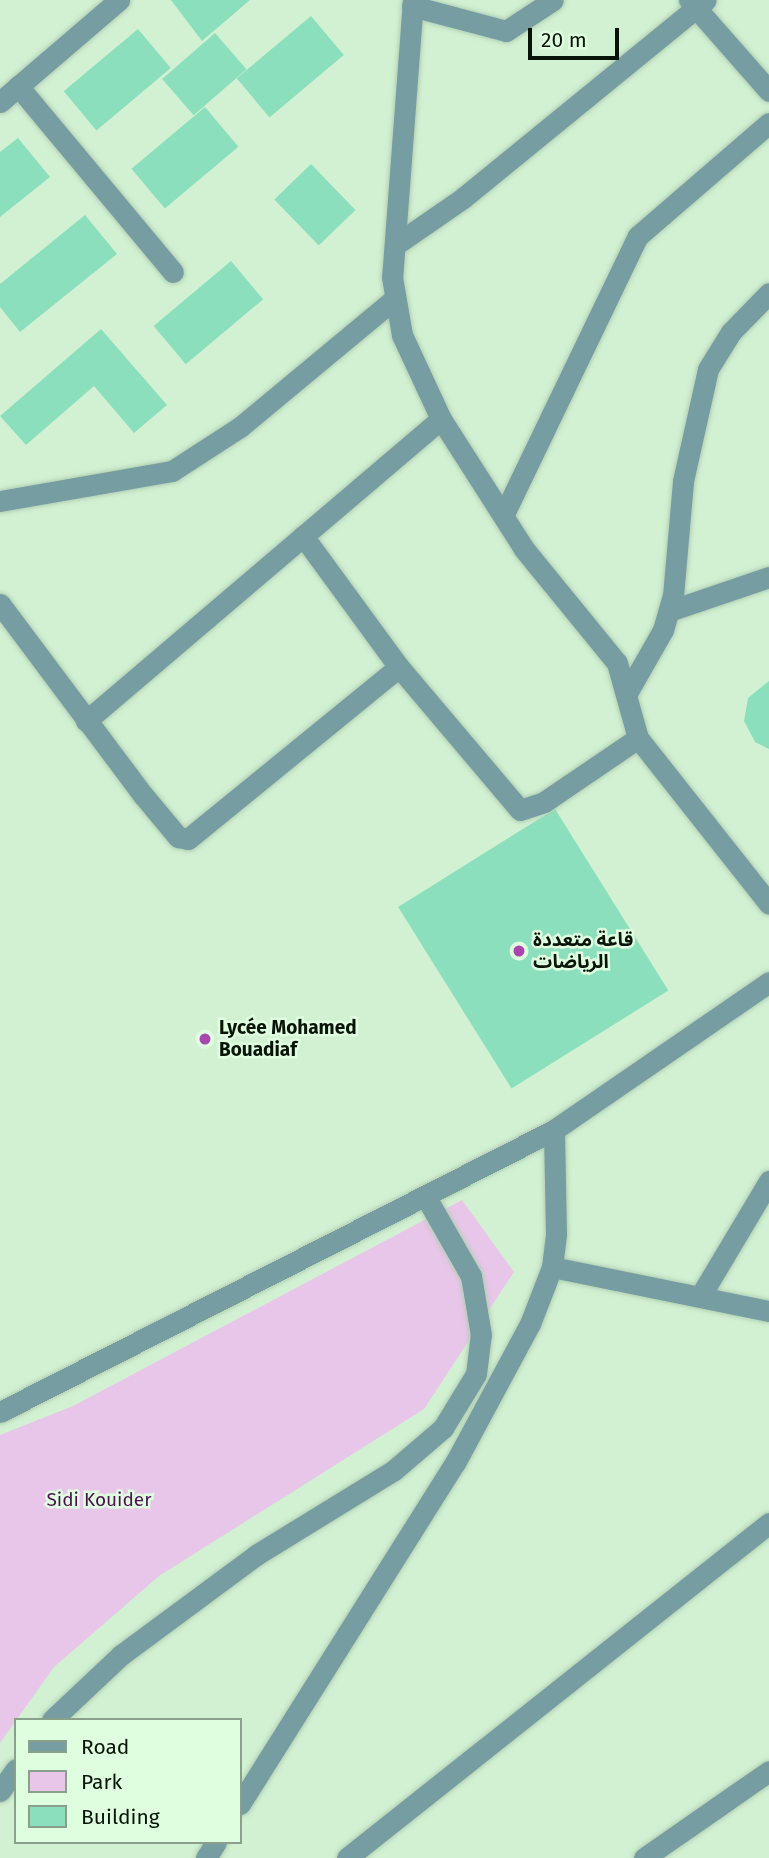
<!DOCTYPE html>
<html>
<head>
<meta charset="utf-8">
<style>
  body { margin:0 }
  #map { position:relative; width:769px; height:1858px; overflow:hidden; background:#d2f1d3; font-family:"Fira Sans","Noto Sans Arabic",sans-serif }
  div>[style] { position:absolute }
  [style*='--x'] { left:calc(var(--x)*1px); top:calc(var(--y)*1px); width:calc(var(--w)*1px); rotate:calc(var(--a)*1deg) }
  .green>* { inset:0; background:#e8c6e9 }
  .building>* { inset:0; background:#8cdfbc; transform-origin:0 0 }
  .roads { filter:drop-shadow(0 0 2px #b2ceb3) drop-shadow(0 0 2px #b2ceb3) }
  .minor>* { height:21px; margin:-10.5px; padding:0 10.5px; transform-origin:10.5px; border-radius:10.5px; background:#769da2 }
  .dots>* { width:19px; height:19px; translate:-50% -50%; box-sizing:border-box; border:4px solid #dffee0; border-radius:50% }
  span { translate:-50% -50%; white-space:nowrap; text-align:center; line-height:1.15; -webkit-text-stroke:5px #dffee0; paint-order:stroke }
  .poi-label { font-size:19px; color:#091409; font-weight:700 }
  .left { translate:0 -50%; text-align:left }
  .park-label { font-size:19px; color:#4f1053 }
  .legend { position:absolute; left:14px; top:1718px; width:228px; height:126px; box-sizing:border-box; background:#dffee0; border:2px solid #89a08a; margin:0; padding:9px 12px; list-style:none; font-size:21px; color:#091409 }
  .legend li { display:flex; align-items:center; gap:14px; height:35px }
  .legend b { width:35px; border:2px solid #89a08a }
  .scale { position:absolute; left:528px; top:28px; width:91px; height:32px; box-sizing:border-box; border:4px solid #091409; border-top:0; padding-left:9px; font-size:21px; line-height:24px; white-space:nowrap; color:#091409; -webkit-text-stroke:5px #dffee0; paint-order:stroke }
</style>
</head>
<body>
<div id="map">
  <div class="green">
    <i style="clip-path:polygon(462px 1200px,514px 1272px,424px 1409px,159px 1576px,54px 1667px,0 1743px,0 1435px,73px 1406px)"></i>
  </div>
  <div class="building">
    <i style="clip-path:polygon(171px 0,250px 0,202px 41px)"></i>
    <i style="left:311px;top:16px;width:51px;height:97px;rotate:50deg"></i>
    <i style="left:138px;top:29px;width:51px;height:97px;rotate:50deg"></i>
    <i style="left:215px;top:33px;width:48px;height:70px;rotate:49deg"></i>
    <i style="left:205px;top:107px;width:52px;height:96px;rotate:50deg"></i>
    <i style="clip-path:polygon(18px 138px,50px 177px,0 217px,0 152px)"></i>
    <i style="left:311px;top:164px;width:64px;height:51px;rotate:46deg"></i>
    <i style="clip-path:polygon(85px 215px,117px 254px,20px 332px,0 307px,0 284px)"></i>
    <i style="left:231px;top:261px;width:50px;height:101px;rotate:50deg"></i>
    <i style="clip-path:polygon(101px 329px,167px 405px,134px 433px,94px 386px,26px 445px,0 416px)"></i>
    <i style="clip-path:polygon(769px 681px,769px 749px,755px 742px,744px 721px,748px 698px)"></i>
    <i style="left:555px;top:809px;width:214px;height:185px;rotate:58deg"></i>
  </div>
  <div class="roads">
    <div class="minor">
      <i style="--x:413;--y:0;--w:278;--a:94.3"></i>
      <i style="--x:392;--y:277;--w:59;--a:80.2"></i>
      <i style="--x:402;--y:335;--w:93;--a:65.1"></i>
      <i style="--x:441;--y:419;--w:154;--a:57.4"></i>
      <i style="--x:524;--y:549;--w:147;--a:50.8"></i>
      <i style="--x:617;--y:663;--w:78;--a:74.4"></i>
      <i style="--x:638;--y:738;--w:211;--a:51.7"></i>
      <i style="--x:689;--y:0;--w:121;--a:48.7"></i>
      <i style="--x:412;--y:6;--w:97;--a:14.9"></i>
      <i style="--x:506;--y:31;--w:56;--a:-33.4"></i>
      <i style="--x:18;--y:86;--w:242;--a:50.2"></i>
      <i style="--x:0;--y:102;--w:157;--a:-40.6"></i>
      <i style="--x:398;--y:243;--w:79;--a:-34.7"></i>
      <i style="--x:463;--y:198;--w:313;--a:-39.2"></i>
      <i style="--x:0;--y:501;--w:175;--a:-9.9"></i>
      <i style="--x:172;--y:471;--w:81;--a:-32.9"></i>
      <i style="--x:240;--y:427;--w:197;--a:-39.7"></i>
      <i style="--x:504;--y:514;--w:309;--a:-64.3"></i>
      <i style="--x:638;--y:236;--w:173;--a:-40.8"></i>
      <i style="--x:303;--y:536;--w:162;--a:53.8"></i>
      <i style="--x:399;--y:667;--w:187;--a:49.8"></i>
      <i style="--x:520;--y:810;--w:25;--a:-18"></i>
      <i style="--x:544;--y:802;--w:114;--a:-34.2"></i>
      <i style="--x:0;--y:604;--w:239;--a:53.2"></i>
      <i style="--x:143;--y:795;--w:55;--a:50.2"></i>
      <i style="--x:178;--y:837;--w:10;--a:11"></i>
      <i style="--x:188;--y:839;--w:272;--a:-39.2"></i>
      <i style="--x:669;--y:611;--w:106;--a:-18.8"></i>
      <i style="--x:627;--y:693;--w:73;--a:-60.3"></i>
      <i style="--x:663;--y:630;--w:35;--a:-74"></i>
      <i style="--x:673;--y:596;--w:115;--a:-85"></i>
      <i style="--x:683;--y:481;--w:115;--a:-77.4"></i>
      <i style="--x:708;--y:369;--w:44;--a:-58.1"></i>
      <i style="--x:731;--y:332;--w:54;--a:-45.7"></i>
      <i style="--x:86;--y:721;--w:466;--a:-40.4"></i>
      <i style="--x:552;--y:1267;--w:221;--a:11.5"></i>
      <i style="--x:701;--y:1295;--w:133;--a:-59.2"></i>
      <i style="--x:0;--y:1412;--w:622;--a:-26.98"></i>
      <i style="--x:554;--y:1130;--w:261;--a:-34.5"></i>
      <i style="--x:52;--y:1720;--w:95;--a:-43.3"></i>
      <i style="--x:121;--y:1655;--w:168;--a:-36.5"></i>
      <i style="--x:256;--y:1555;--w:162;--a:-31.6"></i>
      <i style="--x:394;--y:1470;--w:65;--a:-40.6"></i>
      <i style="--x:443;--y:1428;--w:63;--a:-58.6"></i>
      <i style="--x:476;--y:1374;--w:39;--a:-83"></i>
      <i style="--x:481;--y:1335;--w:60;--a:-99.6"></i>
      <i style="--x:471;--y:1276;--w:91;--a:-119.7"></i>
      <i style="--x:0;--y:1791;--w:27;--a:-54"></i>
      <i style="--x:240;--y:1804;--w:403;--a:-57.8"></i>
      <i style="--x:455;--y:1463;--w:158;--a:-61.7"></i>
      <i style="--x:530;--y:1324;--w:61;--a:-68.9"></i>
      <i style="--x:552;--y:1267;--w:33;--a:-83"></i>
      <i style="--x:556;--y:1234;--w:104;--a:-91.1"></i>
      <i style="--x:206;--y:1858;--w:19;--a:-58"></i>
      <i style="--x:347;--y:1858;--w:539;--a:-38.44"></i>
      <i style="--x:644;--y:1858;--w:152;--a:-34.8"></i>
    </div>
  </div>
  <div class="dots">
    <i style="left:519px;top:951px;background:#a947ae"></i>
    <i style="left:205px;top:1039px;background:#a947ae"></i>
  </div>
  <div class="poi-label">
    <span class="left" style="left:533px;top:951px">قاعة متعددة<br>الرياضات</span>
    <span class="left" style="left:219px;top:1039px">Lycée Mohamed<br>Bouadiaf</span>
  </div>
  <div class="park-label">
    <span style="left:99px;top:1500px">Sidi Kouider</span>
  </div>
  <ul class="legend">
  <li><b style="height:9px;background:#769da2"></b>Road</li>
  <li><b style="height:19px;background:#e8c6e9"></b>Park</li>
  <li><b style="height:19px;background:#8cdfbc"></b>Building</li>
  </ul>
  <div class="scale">20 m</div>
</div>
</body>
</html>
